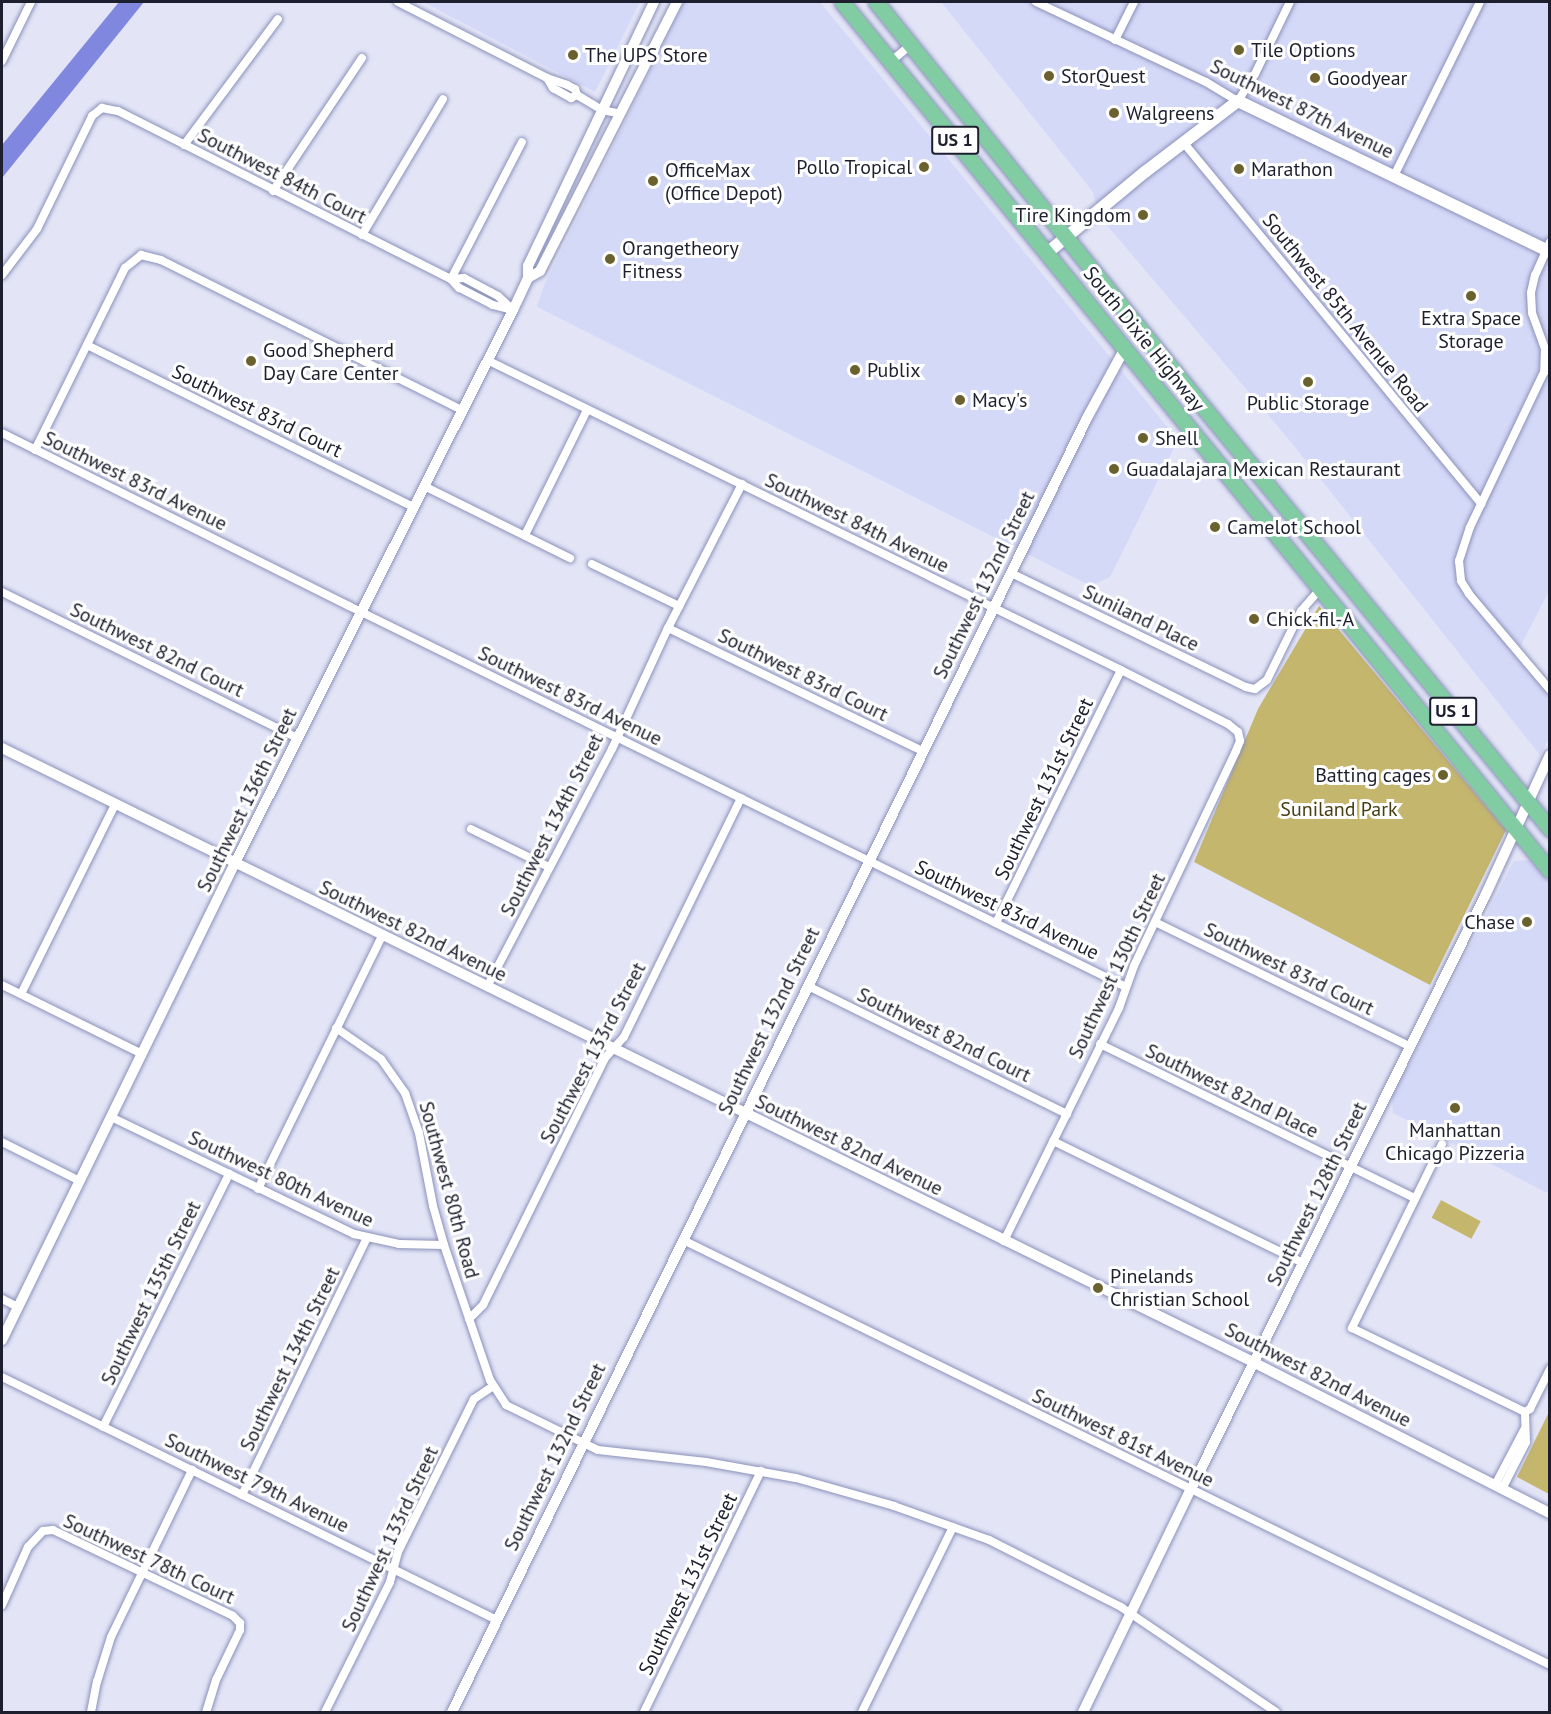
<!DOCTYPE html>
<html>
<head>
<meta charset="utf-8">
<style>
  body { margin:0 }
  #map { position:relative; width:1551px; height:1714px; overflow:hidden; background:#e3e5f7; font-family:"PT Sans",sans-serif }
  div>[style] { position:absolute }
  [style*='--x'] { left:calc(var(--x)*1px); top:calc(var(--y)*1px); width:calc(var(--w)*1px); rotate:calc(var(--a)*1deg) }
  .built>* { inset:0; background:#d5d9f8 }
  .green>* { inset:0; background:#c5b66d; transform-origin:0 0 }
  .water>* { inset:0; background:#8087df }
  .roads { filter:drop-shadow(0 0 2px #8b91ba) drop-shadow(0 0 2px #8b91ba) }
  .minor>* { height:8px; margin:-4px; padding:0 4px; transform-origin:4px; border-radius:4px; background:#fff }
  .tertiary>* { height:10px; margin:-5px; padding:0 5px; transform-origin:5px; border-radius:5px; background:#fff }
  .secondary>* { height:12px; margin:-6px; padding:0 6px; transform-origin:6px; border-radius:6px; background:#fff }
  .trunk>* { height:15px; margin:-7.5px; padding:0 7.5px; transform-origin:7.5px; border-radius:7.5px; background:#82cca4 }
  .dots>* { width:16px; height:16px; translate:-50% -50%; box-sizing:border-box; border:3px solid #fff; border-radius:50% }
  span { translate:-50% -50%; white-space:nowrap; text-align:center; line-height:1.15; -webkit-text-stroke:6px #fff; paint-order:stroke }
  .shield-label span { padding:2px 4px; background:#fff; border:2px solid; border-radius:4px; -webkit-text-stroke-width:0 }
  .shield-label { font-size:18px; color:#1d1f2f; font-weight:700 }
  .poi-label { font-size:20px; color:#1d1f2f }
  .left { translate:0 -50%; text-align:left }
  .right { translate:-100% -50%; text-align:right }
  .street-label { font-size:20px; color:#1d1f2f }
  .park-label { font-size:20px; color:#473e11 }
  .frame { position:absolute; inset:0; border:3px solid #1d1f2f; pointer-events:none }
</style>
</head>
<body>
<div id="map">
  <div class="built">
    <i style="clip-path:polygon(423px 2px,640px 2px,595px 92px)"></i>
    <i style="clip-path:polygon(684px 2px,820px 2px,1178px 440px,1110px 577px,1091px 586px,537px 307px,543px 288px)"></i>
    <i style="clip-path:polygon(941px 2px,1549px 2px,1549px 591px,1516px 655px,1549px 697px,1549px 738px,1540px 755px,1291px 442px,1100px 217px,1093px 192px)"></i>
    <i style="clip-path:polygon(1530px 860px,1549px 883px,1550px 1187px,1547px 1193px,1393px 1113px,1392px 1098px,1514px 861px)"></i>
  </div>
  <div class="green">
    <i style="clip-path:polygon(1319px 606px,1506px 830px,1430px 985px,1194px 862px,1258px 709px)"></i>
    <i style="left:1441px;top:1200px;width:45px;height:20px;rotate:28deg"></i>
    <i style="clip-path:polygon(1549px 1412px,1549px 1494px,1517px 1477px)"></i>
  </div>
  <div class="water">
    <i style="clip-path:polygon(119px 2px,144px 2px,2px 178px,2px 145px)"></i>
  </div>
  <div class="roads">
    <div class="minor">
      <i style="--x:398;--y:2;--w:167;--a:27"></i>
      <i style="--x:547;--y:78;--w:21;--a:19"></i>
      <i style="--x:567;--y:85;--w:9;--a:27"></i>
      <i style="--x:575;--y:89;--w:6;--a:72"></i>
      <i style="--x:577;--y:95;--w:29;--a:31"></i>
      <i style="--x:602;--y:110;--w:16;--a:11"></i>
      <i style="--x:1036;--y:2;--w:188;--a:25.2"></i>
      <i style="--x:1206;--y:82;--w:37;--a:31"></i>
      <i style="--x:1238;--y:101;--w:32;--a:-58"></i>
      <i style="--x:1255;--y:74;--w:80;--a:-64.1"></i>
      <i style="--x:1115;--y:40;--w:42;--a:-63.4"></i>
      <i style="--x:2;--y:61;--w:66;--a:-63.8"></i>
      <i style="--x:891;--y:61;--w:26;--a:-39"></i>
      <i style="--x:547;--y:78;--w:12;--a:59"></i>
      <i style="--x:553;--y:88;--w:21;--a:29"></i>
      <i style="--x:571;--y:98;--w:7;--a:-27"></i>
      <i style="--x:1183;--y:142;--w:469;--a:50.5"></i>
      <i style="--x:184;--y:145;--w:157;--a:-53.3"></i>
      <i style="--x:1394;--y:176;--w:194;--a:-63.7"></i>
      <i style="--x:273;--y:191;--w:160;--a:-56.2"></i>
      <i style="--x:362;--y:235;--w:158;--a:-59.2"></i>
      <i style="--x:1550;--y:242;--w:36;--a:114"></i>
      <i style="--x:1535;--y:275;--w:18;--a:103"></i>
      <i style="--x:1531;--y:293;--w:20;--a:87"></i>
      <i style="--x:1532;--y:313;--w:38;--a:70"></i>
      <i style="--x:1545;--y:349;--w:23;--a:92"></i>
      <i style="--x:1544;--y:372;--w:172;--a:115.5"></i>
      <i style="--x:1470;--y:527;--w:36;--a:108"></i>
      <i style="--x:1459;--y:561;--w:20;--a:84"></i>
      <i style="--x:1461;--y:581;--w:15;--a:58"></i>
      <i style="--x:1469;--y:594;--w:126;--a:49.8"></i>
      <i style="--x:2;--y:275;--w:58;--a:-52.7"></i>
      <i style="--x:37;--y:229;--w:126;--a:-64"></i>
      <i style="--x:92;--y:116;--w:13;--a:-39"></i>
      <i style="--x:102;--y:108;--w:16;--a:11"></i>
      <i style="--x:118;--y:111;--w:373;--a:26.8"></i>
      <i style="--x:451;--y:279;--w:154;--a:-62.6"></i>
      <i style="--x:464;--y:278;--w:38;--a:28"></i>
      <i style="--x:498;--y:296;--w:21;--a:43"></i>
      <i style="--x:513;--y:310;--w:21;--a:-166"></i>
      <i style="--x:493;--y:305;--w:38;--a:-153"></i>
      <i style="--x:459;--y:288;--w:12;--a:-132"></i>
      <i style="--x:451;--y:279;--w:13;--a:-4"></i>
      <i style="--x:87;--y:345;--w:364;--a:26.4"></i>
      <i style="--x:487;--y:360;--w:706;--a:26.06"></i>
      <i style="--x:1121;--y:670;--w:120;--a:26.8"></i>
      <i style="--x:1228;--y:724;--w:13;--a:39"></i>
      <i style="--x:1238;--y:732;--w:9;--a:77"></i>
      <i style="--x:1240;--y:741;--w:11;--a:112"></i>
      <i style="--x:1236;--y:751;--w:238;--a:115.4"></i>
      <i style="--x:1134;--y:966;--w:45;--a:109.7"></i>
      <i style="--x:1119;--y:1008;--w:260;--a:116.3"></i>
      <i style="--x:2;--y:433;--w:388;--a:26.5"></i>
      <i style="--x:349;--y:606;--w:865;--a:26.12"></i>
      <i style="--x:35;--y:450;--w:203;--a:-63.7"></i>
      <i style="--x:125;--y:268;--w:21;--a:-39"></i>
      <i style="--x:141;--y:255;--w:21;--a:14"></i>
      <i style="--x:161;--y:260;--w:336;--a:26.5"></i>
      <i style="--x:424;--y:486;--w:163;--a:26.3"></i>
      <i style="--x:525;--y:535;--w:140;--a:-63.6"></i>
      <i style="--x:592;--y:564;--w:97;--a:25.8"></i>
      <i style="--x:1011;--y:573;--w:261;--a:25.9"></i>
      <i style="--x:1246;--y:687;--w:9;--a:13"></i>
      <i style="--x:1255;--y:689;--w:15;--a:-37"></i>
      <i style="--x:1267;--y:680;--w:77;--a:-63.8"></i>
      <i style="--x:1301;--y:611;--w:29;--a:-49"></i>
      <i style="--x:2;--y:592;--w:330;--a:26.3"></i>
      <i style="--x:668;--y:628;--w:284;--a:25.8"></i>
      <i style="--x:471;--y:829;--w:87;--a:26"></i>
      <i style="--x:1155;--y:922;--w:283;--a:26"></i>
      <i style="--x:996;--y:923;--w:282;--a:-63.7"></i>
      <i style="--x:2;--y:985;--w:156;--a:26.2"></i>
      <i style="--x:808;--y:986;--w:289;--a:26.3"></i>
      <i style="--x:487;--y:987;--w:269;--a:-62.3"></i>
      <i style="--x:612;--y:749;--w:133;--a:-65.2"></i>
      <i style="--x:668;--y:628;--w:162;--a:-62.8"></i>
      <i style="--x:21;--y:994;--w:211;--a:-63.6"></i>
      <i style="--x:336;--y:1028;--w:55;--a:34.6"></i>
      <i style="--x:381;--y:1059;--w:42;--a:54.8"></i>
      <i style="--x:405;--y:1093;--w:42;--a:70.7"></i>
      <i style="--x:419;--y:1133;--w:74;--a:79.1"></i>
      <i style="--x:433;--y:1206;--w:41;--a:74.2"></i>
      <i style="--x:444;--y:1245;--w:143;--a:71.2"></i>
      <i style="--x:490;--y:1380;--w:30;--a:57"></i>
      <i style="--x:506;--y:1405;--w:102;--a:26.1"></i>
      <i style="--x:598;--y:1450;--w:109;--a:6.3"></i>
      <i style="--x:706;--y:1462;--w:91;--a:10.1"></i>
      <i style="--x:796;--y:1478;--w:102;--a:15.9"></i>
      <i style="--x:894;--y:1506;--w:101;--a:19.7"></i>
      <i style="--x:989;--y:1540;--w:148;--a:26.9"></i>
      <i style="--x:1121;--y:1607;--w:187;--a:34.1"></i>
      <i style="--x:1100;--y:1044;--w:351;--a:26.1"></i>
      <i style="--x:111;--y:1117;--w:270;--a:25.7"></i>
      <i style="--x:354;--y:1234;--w:46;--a:12.5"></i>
      <i style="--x:399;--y:1244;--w:45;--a:1.3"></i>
      <i style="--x:1053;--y:1141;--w:278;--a:26"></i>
      <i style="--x:2;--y:1142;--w:87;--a:26.6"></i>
      <i style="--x:1442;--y:1144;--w:205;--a:116.1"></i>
      <i style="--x:1352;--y:1328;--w:192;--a:25.9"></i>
      <i style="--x:258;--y:1189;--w:282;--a:-63.9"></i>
      <i style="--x:683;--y:1240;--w:966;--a:26.11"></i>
      <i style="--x:2;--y:1299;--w:18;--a:27"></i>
      <i style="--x:469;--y:1319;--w:20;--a:-45"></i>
      <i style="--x:483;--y:1305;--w:275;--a:-63.7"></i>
      <i style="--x:605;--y:1058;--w:28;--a:-48"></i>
      <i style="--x:624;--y:1037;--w:266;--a:-63.9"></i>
      <i style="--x:2;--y:1377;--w:551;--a:26.15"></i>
      <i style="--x:103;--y:1427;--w:283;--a:-63.5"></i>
      <i style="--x:1495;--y:1485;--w:64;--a:-62.2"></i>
      <i style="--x:1502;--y:1489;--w:53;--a:-62.9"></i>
      <i style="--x:1526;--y:1442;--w:30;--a:-92"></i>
      <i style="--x:1525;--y:1412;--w:6;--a:-31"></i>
      <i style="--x:1530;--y:1409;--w:45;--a:-63.4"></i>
      <i style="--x:242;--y:1495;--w:286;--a:-64.1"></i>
      <i style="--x:2;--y:1605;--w:64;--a:-65.9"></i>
      <i style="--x:28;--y:1547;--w:22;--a:-47"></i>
      <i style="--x:43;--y:1531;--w:10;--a:-6"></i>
      <i style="--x:53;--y:1530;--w:199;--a:25.5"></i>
      <i style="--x:233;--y:1616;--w:10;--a:45"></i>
      <i style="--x:240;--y:1623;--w:7;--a:90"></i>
      <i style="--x:240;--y:1630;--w:55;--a:115.6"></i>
      <i style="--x:216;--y:1680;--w:34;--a:107"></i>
      <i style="--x:91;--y:1712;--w:31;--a:-79"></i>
      <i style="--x:97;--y:1682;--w:47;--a:-72.7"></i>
      <i style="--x:111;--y:1637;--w:186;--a:-64.1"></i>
      <i style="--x:325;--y:1712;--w:145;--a:-63.4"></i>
      <i style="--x:390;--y:1582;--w:31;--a:-75"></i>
      <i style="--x:398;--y:1552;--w:171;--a:-63.6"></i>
      <i style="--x:474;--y:1399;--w:23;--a:-34"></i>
      <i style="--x:644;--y:1712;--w:268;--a:-64.1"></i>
      <i style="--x:862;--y:1712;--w:206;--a:-63.8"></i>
    </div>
    <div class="tertiary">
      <i style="--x:528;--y:278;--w:14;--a:-30"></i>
      <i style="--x:540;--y:271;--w:302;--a:-63"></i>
      <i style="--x:2;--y:748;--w:1396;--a:26.14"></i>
      <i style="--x:1255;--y:1363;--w:331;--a:27"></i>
      <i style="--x:2;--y:1340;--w:531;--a:-63.97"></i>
      <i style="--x:235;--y:863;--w:619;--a:-63.31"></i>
      <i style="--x:513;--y:310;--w:35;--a:-65"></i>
      <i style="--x:528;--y:278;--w:12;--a:-90"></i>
      <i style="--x:528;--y:266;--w:293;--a:-64.5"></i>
      <i style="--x:452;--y:1712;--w:1441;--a:-63.86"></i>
      <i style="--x:1087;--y:418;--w:80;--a:-61.5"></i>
      <i style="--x:1083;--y:1712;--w:248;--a:-64.2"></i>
      <i style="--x:1191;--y:1489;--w:662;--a:-63.63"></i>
      <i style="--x:1485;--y:896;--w:155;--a:-65.3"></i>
    </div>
    <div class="secondary">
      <i style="--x:1047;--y:253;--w:127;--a:-39.6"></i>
      <i style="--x:1145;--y:172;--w:117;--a:-37.4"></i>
      <i style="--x:1238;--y:101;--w:347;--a:25.8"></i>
    </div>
    <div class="trunk">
      <i style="--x:842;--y:2;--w:1121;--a:50.83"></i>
      <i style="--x:876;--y:2;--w:506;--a:51.09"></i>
      <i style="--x:1194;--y:396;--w:561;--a:50.57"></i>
    </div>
  </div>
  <div class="dots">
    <i style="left:1239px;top:50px;background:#6b612e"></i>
    <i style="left:573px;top:55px;background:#6b612e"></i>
    <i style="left:1049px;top:76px;background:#6b612e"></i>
    <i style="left:1315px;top:78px;background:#6b612e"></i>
    <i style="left:1114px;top:113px;background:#6b612e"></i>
    <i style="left:924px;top:167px;background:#6b612e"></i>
    <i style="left:1239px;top:169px;background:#6b612e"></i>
    <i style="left:653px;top:181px;background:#6b612e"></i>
    <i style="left:1143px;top:215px;background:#6b612e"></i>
    <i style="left:610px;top:259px;background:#6b612e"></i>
    <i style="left:1471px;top:296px;background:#6b612e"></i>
    <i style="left:251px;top:361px;background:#6b612e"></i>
    <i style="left:855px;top:370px;background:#6b612e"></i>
    <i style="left:1308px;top:382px;background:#6b612e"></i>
    <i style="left:960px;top:400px;background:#6b612e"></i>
    <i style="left:1143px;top:438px;background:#6b612e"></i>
    <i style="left:1114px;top:469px;background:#6b612e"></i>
    <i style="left:1215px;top:527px;background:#6b612e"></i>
    <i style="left:1254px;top:619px;background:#6b612e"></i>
    <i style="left:1443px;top:775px;background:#6b612e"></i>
    <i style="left:1527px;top:922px;background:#6b612e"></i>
    <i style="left:1455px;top:1108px;background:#6b612e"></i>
    <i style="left:1098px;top:1288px;background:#6b612e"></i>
  </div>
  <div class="shield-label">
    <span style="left:955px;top:140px">US 1</span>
    <span style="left:1453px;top:711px">US 1</span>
  </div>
  <div class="poi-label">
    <span class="left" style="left:1251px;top:50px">Tile Options</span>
    <span class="left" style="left:585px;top:55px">The UPS Store</span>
    <span class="left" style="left:1061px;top:76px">StorQuest</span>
    <span class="left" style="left:1327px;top:78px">Goodyear</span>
    <span class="left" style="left:1126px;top:113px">Walgreens</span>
    <span class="right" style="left:912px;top:167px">Pollo Tropical</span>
    <span class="left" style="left:1251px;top:169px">Marathon</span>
    <span class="left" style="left:665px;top:182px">OfficeMax<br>(Office Depot)</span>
    <span class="right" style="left:1131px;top:215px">Tire Kingdom</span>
    <span class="left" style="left:622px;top:260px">Orangetheory<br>Fitness</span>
    <span style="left:1471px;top:330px">Extra Space<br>Storage</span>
    <span class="left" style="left:263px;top:362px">Good Shepherd<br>Day Care Center</span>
    <span class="left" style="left:867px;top:370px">Publix</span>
    <span class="left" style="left:972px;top:400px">Macy's</span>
    <span style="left:1308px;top:403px">Public Storage</span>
    <span class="left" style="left:1155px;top:438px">Shell</span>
    <span class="left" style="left:1126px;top:469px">Guadalajara Mexican Restaurant</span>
    <span class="left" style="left:1227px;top:527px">Camelot School</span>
    <span class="left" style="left:1266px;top:619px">Chick-fil-A</span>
    <span class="right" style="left:1431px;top:775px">Batting cages</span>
    <span class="right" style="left:1515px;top:922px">Chase</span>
    <span style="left:1455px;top:1142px">Manhattan<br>Chicago Pizzeria</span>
    <span class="left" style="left:1110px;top:1288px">Pinelands<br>Christian School</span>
  </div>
  <div class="street-label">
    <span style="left:1302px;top:109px;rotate:26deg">Southwest 87th Avenue</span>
    <span style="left:282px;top:176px;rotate:27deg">Southwest 84th Court</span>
    <span style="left:1345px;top:313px;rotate:51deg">Southwest 85th Avenue Road</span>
    <span style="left:1144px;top:339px;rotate:51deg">South Dixie Highway</span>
    <span style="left:257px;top:411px;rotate:26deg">Southwest 83rd Court</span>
    <span style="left:135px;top:481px;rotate:26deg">Southwest 83rd Avenue</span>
    <span style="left:857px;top:523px;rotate:26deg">Southwest 84th Avenue</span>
    <span style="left:984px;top:585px;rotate:-64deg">Southwest 132nd Street</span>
    <span style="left:1141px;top:618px;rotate:26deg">Suniland Place</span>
    <span style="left:157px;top:650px;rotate:26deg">Southwest 82nd Court</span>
    <span style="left:803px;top:675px;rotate:26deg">Southwest 83rd Court</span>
    <span style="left:570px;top:696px;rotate:26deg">Southwest 83rd Avenue</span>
    <span style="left:1044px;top:789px;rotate:-64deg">Southwest 131st Street</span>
    <span style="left:247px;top:800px;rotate:-64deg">Southwest 136th Street</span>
    <span style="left:552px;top:825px;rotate:-63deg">Southwest 134th Street</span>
    <span style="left:1007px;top:910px;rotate:26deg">Southwest 83rd Avenue</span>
    <span style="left:413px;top:931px;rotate:26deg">Southwest 82nd Avenue</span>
    <span style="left:1117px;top:966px;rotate:-65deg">Southwest 130th Street</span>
    <span style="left:1289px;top:969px;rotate:26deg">Southwest 83rd Court</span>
    <span style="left:769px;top:1021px;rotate:-64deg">Southwest 132nd Street</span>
    <span style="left:944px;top:1035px;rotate:26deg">Southwest 82nd Court</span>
    <span style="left:593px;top:1053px;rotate:-62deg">Southwest 133rd Street</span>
    <span style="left:1232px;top:1091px;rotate:26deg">Southwest 82nd Place</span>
    <span style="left:849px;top:1145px;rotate:26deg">Southwest 82nd Avenue</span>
    <span style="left:281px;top:1179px;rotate:25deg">Southwest 80th Avenue</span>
    <span style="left:449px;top:1190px;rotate:75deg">Southwest 80th Road</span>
    <span style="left:1317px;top:1194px;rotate:-64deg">Southwest 128th Street</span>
    <span style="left:151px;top:1293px;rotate:-64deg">Southwest 135th Street</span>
    <span style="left:290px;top:1359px;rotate:-64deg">Southwest 134th Street</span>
    <span style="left:1318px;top:1375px;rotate:27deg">Southwest 82nd Avenue</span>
    <span style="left:1123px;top:1438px;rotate:26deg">Southwest 81st Avenue</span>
    <span style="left:555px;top:1457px;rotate:-64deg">Southwest 132nd Street</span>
    <span style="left:257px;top:1483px;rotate:26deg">Southwest 79th Avenue</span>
    <span style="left:390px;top:1539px;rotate:-65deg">Southwest 133rd Street</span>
    <span style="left:149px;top:1559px;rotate:25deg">Southwest 78th Court</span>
    <span style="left:688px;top:1584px;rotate:-64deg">Southwest 131st Street</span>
  </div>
  <div class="park-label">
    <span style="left:1339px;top:809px">Suniland Park</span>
  </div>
  <div class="frame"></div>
</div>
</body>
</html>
